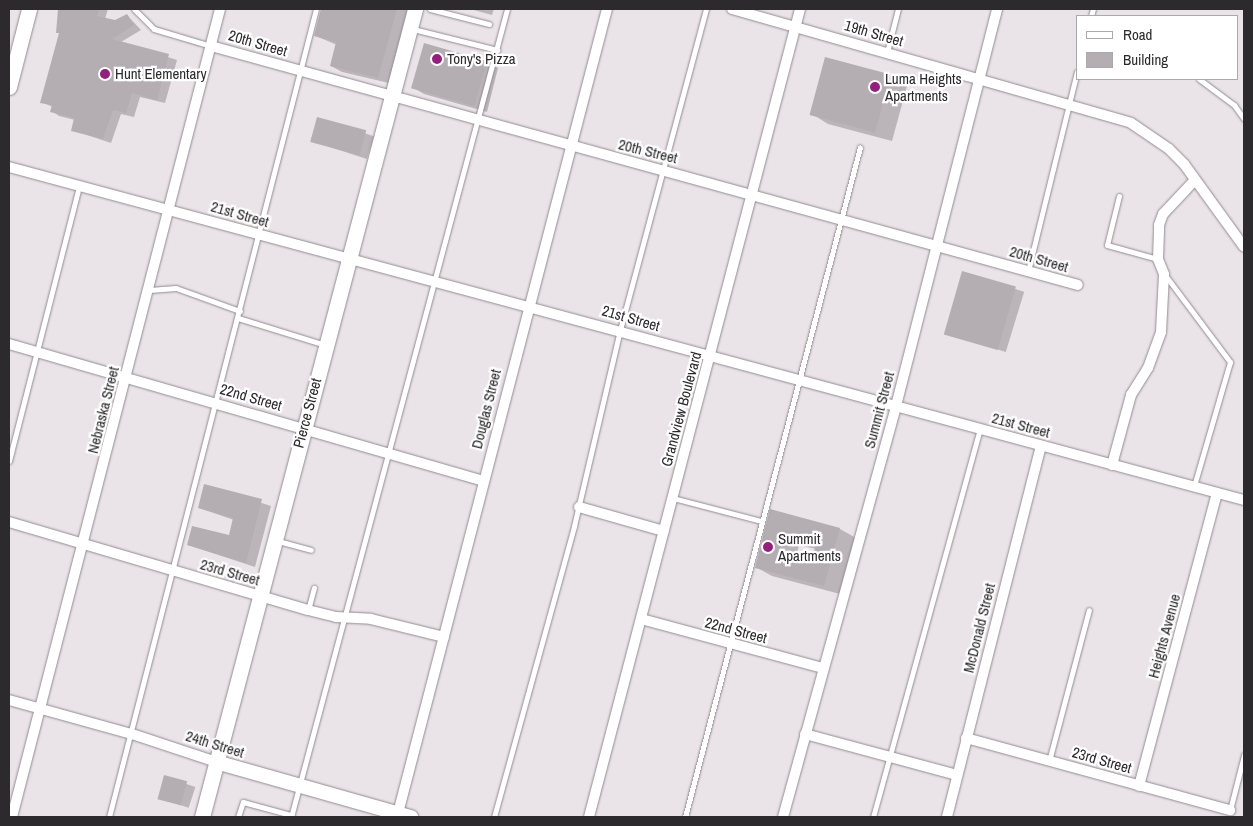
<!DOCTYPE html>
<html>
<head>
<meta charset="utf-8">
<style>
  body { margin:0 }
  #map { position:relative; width:1253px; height:826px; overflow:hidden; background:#eae3e8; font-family:"Archivo Narrow",sans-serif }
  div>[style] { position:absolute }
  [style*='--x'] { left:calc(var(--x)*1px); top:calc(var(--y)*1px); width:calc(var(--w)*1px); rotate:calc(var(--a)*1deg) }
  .shadow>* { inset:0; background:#0003; transform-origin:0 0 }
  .building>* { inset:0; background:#b4adb1; transform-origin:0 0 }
  .roads { filter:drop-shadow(0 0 1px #928c90) drop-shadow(0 0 1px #928c90) }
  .service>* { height:5px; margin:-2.5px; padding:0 2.5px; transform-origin:2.5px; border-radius:2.5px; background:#fff }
  .minor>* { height:10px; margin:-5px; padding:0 5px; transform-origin:5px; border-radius:5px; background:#fff }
  .tertiary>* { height:14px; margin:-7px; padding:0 7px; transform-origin:7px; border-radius:7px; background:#fff }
  .secondary>* { height:15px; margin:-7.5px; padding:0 7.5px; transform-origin:7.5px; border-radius:7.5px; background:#fff }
  .dots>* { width:14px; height:14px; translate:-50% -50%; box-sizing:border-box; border:2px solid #fff; border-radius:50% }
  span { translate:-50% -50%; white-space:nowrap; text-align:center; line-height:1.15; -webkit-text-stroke:4.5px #fff; paint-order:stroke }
  .street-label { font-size:15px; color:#2c2a2c }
  .poi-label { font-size:15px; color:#2c2a2c }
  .left { translate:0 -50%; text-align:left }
  .frame { position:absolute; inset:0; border:10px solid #2c2a2c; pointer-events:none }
  .legend { position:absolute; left:1076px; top:15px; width:162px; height:65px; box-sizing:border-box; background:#fff; border:1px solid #abaaab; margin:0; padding:6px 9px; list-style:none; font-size:15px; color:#2c2a2c }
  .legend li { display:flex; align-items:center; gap:10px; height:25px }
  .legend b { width:25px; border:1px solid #abaaab }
</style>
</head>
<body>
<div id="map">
  <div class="shadow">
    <i style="clip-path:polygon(59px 9px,108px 9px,105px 19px,115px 22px,127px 15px,141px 30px,121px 42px,177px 60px,165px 103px,140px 97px,134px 117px,121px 114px,111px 143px,72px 130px,75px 120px,59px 116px,52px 111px,53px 107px,41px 102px,60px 34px)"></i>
    <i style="clip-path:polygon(322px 9px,409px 9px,389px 83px,342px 72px,331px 66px,337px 45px,316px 36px)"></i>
    <i style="clip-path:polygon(470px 9px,494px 9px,492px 15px)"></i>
    <i style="clip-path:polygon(487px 62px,498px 68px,487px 112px,424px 94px,414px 88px)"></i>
    <i style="clip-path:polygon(890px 76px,907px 86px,892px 141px,828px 124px,812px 114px)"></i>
    <i style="left:318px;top:118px;width:59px;height:24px;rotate:18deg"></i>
    <i style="left:963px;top:273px;width:64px;height:63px;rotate:17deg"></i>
    <i style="clip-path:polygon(205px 485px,271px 506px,255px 567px,188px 545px,230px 537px,234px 520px,199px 508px)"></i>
    <i style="clip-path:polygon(evenodd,771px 510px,840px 529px,856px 538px,840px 594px,772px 576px,756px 567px,771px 510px,799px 545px,816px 549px,812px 562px,796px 558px,799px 545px)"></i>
    <i style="left:165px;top:777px;width:32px;height:22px;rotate:18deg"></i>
  </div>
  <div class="building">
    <i style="clip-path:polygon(58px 9px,99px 9px,97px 16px,115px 20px,127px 14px,134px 25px,112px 39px,169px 54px,157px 100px,132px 93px,126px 113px,113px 110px,103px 139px,71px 131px,74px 118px,50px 112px,52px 105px,40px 103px,59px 33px,56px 33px)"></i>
    <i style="clip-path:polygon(321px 9px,397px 9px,378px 78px,330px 66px,336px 42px,314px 36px)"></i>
    <i style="left:424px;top:43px;width:66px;height:47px;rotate:16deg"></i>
    <i style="left:825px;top:57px;width:68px;height:60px;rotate:15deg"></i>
    <i style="left:317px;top:117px;width:51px;height:26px;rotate:15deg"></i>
    <i style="left:962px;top:271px;width:56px;height:66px;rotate:16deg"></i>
    <i style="clip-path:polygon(204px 484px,262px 499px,246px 563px,187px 545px,192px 526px,229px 535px,233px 518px,198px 508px)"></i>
    <i style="clip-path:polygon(evenodd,770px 509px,840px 528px,824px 586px,755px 568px,770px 509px,783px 536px,816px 545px,811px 560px,779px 552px,783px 536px)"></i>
    <i style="left:164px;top:775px;width:24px;height:25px;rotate:15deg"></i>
  </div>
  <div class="roads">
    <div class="service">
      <i style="--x:134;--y:9;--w:28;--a:45"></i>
      <i style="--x:154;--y:29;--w:59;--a:16.6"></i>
      <i style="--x:430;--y:9;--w:61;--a:14.3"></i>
      <i style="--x:1091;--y:16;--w:7;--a:-74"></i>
      <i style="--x:413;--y:29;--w:87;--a:14"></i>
      <i style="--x:887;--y:52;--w:44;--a:-75.7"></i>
      <i style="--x:1199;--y:79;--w:44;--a:36.6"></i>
      <i style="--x:1234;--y:105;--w:17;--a:54"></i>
      <i style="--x:1119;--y:196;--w:50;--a:103.8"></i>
      <i style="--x:1107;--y:245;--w:53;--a:15.4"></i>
      <i style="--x:1028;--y:271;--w:205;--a:-76.2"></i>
      <i style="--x:1165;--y:275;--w:109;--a:53.2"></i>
      <i style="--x:1230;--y:362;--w:129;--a:106.2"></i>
      <i style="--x:149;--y:290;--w:27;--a:-4"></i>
      <i style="--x:176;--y:288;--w:68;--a:19.8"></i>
      <i style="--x:238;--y:318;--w:91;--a:17.2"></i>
      <i style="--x:9;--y:461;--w:284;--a:-75.7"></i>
      <i style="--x:673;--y:498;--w:91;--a:14.6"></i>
      <i style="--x:278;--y:541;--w:34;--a:15"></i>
      <i style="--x:308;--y:610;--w:23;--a:-75"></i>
      <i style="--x:1049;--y:761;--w:156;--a:-75.2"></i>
      <i style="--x:1230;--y:810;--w:57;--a:-75.7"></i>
      <i style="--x:109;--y:817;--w:834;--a:-75.63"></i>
      <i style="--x:238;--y:817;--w:16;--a:-72"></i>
      <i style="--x:243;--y:802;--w:50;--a:15.2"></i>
      <i style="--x:291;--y:817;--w:836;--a:-75.03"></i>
      <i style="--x:494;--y:817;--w:302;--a:-74.6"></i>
      <i style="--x:574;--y:526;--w:201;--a:-76.8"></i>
      <i style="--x:620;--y:330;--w:332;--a:-75"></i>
      <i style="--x:685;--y:817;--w:692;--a:-75.36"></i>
      <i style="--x:873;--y:817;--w:402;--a:-74.6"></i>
    </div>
    <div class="minor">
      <i style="--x:732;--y:9;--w:415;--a:15.9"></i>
      <i style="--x:1131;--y:123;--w:46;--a:34.4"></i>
      <i style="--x:1169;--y:149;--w:21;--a:45"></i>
      <i style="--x:1184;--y:164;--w:102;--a:54.1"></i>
      <i style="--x:211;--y:46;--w:899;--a:15.41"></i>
      <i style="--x:9;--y:167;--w:1279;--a:15.09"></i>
      <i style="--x:9;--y:344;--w:494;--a:16.1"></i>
      <i style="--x:1112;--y:465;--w:73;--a:-74.8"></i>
      <i style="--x:1131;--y:395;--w:32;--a:-58"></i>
      <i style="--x:1148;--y:368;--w:38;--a:-70"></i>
      <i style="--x:1161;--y:332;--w:58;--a:-87"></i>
      <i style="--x:1164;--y:274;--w:16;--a:-112"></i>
      <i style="--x:1158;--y:259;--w:34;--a:-88"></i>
      <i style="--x:1159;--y:225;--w:12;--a:-70"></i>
      <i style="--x:1163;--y:214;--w:47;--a:-46.7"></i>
      <i style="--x:579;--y:507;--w:88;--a:15.8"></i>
      <i style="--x:9;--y:522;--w:312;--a:16.4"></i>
      <i style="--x:308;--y:610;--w:29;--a:14"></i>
      <i style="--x:336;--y:617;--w:35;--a:3"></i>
      <i style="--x:371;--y:619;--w:75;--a:13.9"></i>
      <i style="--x:641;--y:619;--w:188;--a:15.1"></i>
      <i style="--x:9;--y:700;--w:128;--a:15.5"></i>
      <i style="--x:132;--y:734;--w:89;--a:18.4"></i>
      <i style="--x:805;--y:734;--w:157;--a:15.1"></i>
      <i style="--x:966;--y:738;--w:274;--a:15.3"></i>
      <i style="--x:1139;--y:786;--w:303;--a:-75.1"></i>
      <i style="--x:12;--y:817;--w:834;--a:-75.56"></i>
      <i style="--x:397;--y:817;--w:835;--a:-75.43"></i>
      <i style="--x:589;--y:817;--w:835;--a:-75.36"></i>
      <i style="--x:783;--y:817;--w:426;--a:-74.6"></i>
      <i style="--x:896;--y:406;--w:410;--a:-75.7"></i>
      <i style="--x:947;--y:817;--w:383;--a:-75.8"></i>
    </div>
    <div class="tertiary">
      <i style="--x:216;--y:762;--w:203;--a:15.8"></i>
    </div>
    <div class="secondary">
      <i style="--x:9;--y:87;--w:81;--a:-75.6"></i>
      <i style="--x:202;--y:817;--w:836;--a:-75.23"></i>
    </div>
  </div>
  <div class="dots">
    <i style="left:437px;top:59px;background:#94207e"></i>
    <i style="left:105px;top:74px;background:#94207e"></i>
    <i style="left:875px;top:87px;background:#94207e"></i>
    <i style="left:768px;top:547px;background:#94207e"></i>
  </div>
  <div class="street-label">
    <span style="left:874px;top:33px;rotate:16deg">19th Street</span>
    <span style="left:258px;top:43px;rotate:16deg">20th Street</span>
    <span style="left:648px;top:151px;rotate:14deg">20th Street</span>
    <span style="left:240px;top:214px;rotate:16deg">21st Street</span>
    <span style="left:1039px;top:259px;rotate:16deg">20th Street</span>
    <span style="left:631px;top:318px;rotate:16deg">21st Street</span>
    <span style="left:251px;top:397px;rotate:16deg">22nd Street</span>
    <span style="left:486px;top:409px;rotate:-76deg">Douglas Street</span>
    <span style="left:681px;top:409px;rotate:-75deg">Grandview Boulevard</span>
    <span style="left:103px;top:410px;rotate:-76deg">Nebraska Street</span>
    <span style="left:879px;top:410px;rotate:-75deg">Summit Street</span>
    <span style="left:307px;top:413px;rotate:-75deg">Pierce Street</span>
    <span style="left:1021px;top:425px;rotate:15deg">21st Street</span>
    <span style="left:230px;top:572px;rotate:16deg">23rd Street</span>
    <span style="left:979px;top:628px;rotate:-76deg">McDonald Street</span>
    <span style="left:736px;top:630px;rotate:15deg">22nd Street</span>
    <span style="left:1164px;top:636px;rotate:-75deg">Heights Avenue</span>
    <span style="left:215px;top:744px;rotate:17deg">24th Street</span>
    <span style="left:1102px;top:760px;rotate:16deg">23rd Street</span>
  </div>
  <div class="poi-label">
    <span class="left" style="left:447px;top:59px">Tony's Pizza</span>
    <span class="left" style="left:115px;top:74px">Hunt Elementary</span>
    <span class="left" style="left:885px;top:87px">Luma Heights<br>Apartments</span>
    <span class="left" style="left:778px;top:547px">Summit<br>Apartments</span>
  </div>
  <div class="frame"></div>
  <ul class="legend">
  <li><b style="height:6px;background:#fff"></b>Road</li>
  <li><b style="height:14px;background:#b4adb1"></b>Building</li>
  </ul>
</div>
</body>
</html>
